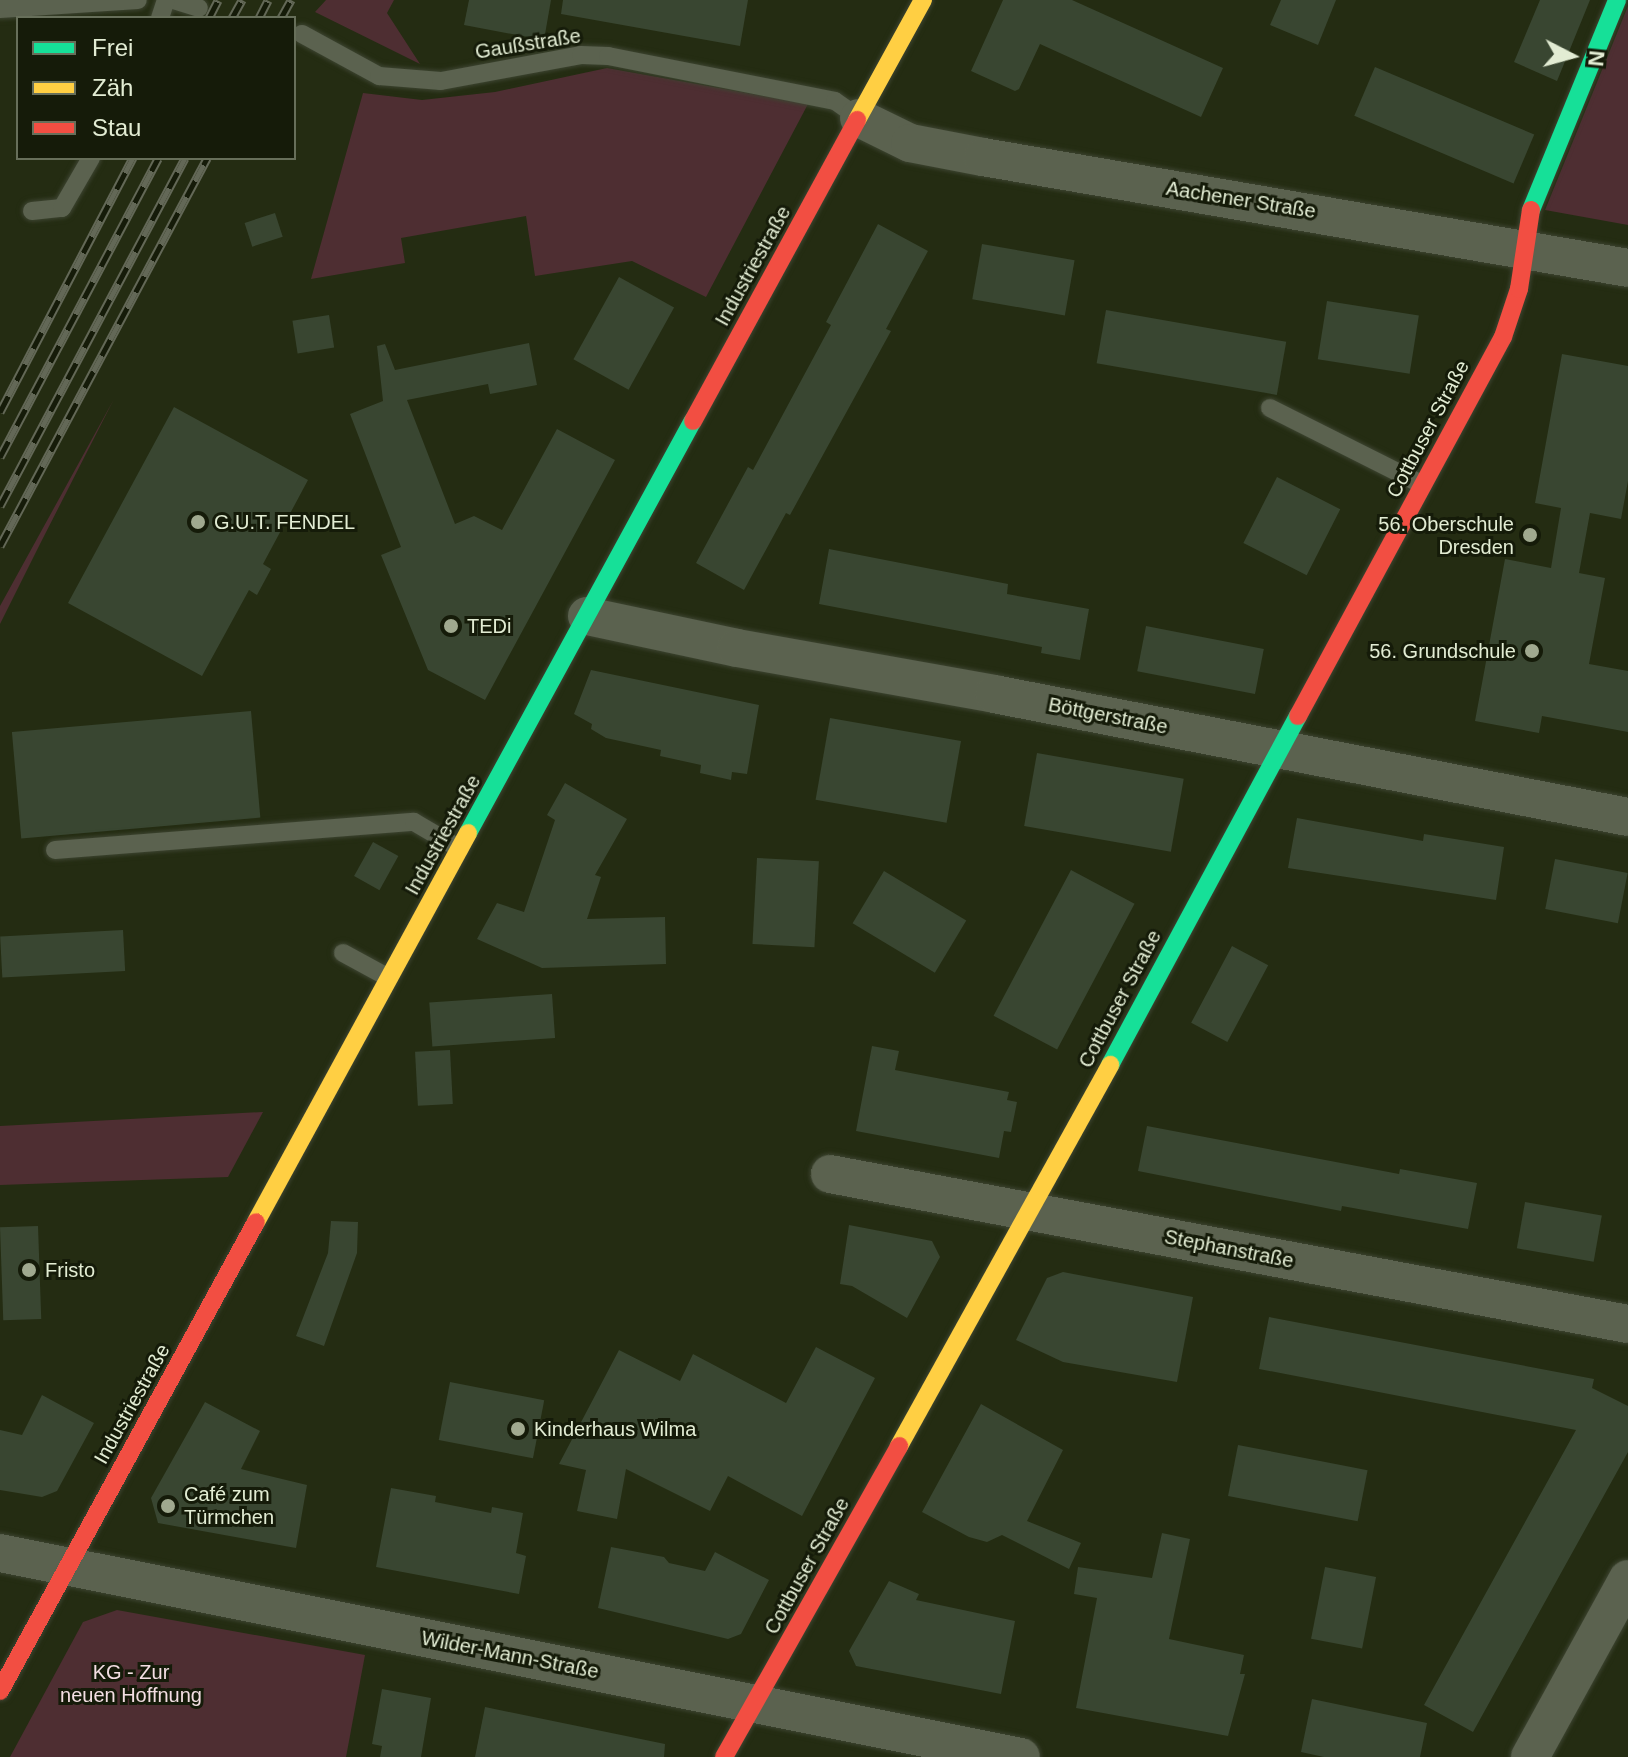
<!DOCTYPE html>
<html>
<head>
<meta charset="utf-8">
<style>
  body { margin:0 }
  #map { position:relative; width:1628px; height:1757px; overflow:hidden; background:#242c12; font-family:Arial,sans-serif }
  div>[style] { position:absolute }
  [style*='--x'] { left:calc(var(--x)*1px); top:calc(var(--y)*1px); width:calc(var(--w)*1px); rotate:calc(var(--a)*1deg) }
  .green>* { inset:0; background:#4e2e32 }
  .building>* { inset:0; background:#394631; transform-origin:0 0 }
  .roads { filter:drop-shadow(0 0 2px #3d4431) drop-shadow(0 0 2px #3d4431) }
  .lane>* { height:18px; margin:-9px; padding:0 9px; transform-origin:9px; border-radius:9px; background:#5b624f }
  .street>* { height:38px; margin:-19px; padding:0 19px; transform-origin:19px; border-radius:19px; background:#5b624f }
  .fast>* { height:18px; margin:-9px; padding:0 9px; transform-origin:9px; border-radius:9px; background:#16e098 }
  .slow>* { height:18px; margin:-9px; padding:0 9px; transform-origin:9px; border-radius:9px; background:#ffcf43 }
  .jam>* { height:18px; margin:-9px; padding:0 9px; transform-origin:9px; border-radius:9px; background:#f24e42 }
  .rail>* { height:9px; margin-top:-4.5px; transform-origin:0; background:repeating-linear-gradient(90deg,#151b09 0 18px,#636857 0 36px); box-sizing:border-box; border-block:2px solid #636857 }
  .dots>* { width:22px; height:22px; translate:-50% -50%; box-sizing:border-box; border:4px solid #151b09; border-radius:50% }
  span { translate:-50% -50%; white-space:nowrap; text-align:center; line-height:1.15; -webkit-text-stroke:6px #151b09; paint-order:stroke }
  .street-label { font-size:20px; color:#e2ecd3 }
  .poi-label { font-size:20px; color:#e2ecd3 }
  .left { translate:0 -50%; text-align:left }
  .right { translate:-100% -50%; text-align:right }
  .park-label { font-size:20px; color:#f3dee2 }
  .legend { position:absolute; left:16px; top:16px; width:280px; height:144px; box-sizing:border-box; background:#151b09; border:2px solid #676f5a; margin:0; padding:10px 14px; list-style:none; font-size:24px; color:#e2ecd3 }
  .legend li { display:flex; align-items:center; gap:16px; height:40px }
  .legend b { width:40px; border:2px solid #676f5a }
  .north { position:absolute; left:1532px; top:16px; width:80px; height:80px; -webkit-text-stroke:6px #151b09; paint-order:stroke; rotate:96deg; font-size:22px; font-weight:700; line-height:32px; text-align:center; color:#e2ecd3 }
  .north::after { content:''; display:block; margin:auto; width:28px; height:36px; background:#e2ecd3; clip-path:polygon(50% 0,100% 100%,50% 72%,0 100%) }
</style>
</head>
<body>
<div id="map">
  <div class="green">
    <i style="clip-path:polygon(326px 0,394px 0,387px 13px,420px 64px,315px 12px)"></i>
    <i style="clip-path:polygon(1628px 6px,1628px 225px,1545px 210px)"></i>
    <i style="clip-path:polygon(607px 68px,808px 104px,706px 297px,632px 261px,535px 276px,526px 216px,401px 238px,405px 263px,311px 279px,363px 93px,422px 100px,495px 92px)"></i>
    <i style="clip-path:polygon(114px 399px,40px 544px,0 624px,0 606px)"></i>
    <i style="clip-path:polygon(263px 1112px,228px 1177px,0 1185px,0 1126px)"></i>
    <i style="clip-path:polygon(117px 1610px,365px 1655px,346px 1757px,10px 1757px,83px 1622px)"></i>
  </div>
  <div class="building">
    <i style="clip-path:polygon(469px 0,551px 0,544px 40px,464px 25px)"></i>
    <i style="clip-path:polygon(563px 0,748px 0,740px 46px,561px 14px)"></i>
    <i style="clip-path:polygon(1003px 0,1072px 0,1223px 68px,1201px 117px,1040px 44px,1019px 89px,1015px 91px,971px 71px)"></i>
    <i style="clip-path:polygon(1281px 0,1336px 0,1318px 45px,1270px 25px)"></i>
    <i style="clip-path:polygon(1540px 0,1590px 0,1557px 81px,1514px 62px)"></i>
    <i style="left:1375px;top:67px;width:173px;height:53px;rotate:23deg"></i>
    <i style="left:275px;top:213px;width:25px;height:32px;rotate:72deg"></i>
    <i style="clip-path:polygon(878px 224px,928px 251px,886px 329px,891px 331px,790px 515px,786px 513px,744px 590px,696px 563px,748px 467px,753px 470px,831px 325px,826px 322px)"></i>
    <i style="left:982px;top:244px;width:94px;height:56px;rotate:10deg"></i>
    <i style="left:619px;top:277px;width:63px;height:94px;rotate:29deg"></i>
    <i style="left:1327px;top:301px;width:93px;height:59px;rotate:9deg"></i>
    <i style="left:1106px;top:310px;width:183px;height:54px;rotate:10deg"></i>
    <i style="left:329px;top:315px;width:33px;height:37px;rotate:81deg"></i>
    <i style="clip-path:polygon(529px 343px,537px 385px,490px 394px,488px 384px,407px 400px,455px 524px,474px 516px,502px 530px,557px 429px,615px 460px,485px 700px,428px 670px,381px 555px,401px 547px,350px 414px,383px 401px,377px 346px,385px 344px,395px 370px)"></i>
    <i style="clip-path:polygon(1562px 354px,1628px 366px,1628px 481px,1621px 519px,1590px 513px,1579px 573px,1605px 578px,1589px 664px,1628px 671px,1628px 732px,1542px 716px,1539px 733px,1475px 721px,1505px 559px,1551px 568px,1561px 508px,1535px 503px)"></i>
    <i style="clip-path:polygon(174px 407px,308px 480px,263px 564px,271px 569px,257px 595px,249px 590px,202px 676px,68px 603px)"></i>
    <i style="left:1277px;top:477px;width:71px;height:74px;rotate:27deg"></i>
    <i style="clip-path:polygon(829px 549px,1008px 584px,1007px 594px,1089px 609px,1080px 660px,1041px 653px,1042px 647px,819px 604px)"></i>
    <i style="left:1146px;top:626px;width:120px;height:46px;rotate:11deg"></i>
    <i style="clip-path:polygon(591px 670px,759px 705px,747px 774px,732px 772px,731px 780px,700px 773px,701px 765px,660px 756px,661px 750px,606px 738px,591px 729px,592px 724px,574px 714px)"></i>
    <i style="left:251px;top:711px;width:107px;height:240px;rotate:85deg"></i>
    <i style="left:830px;top:718px;width:133px;height:83px;rotate:10deg"></i>
    <i style="left:1037px;top:753px;width:149px;height:74px;rotate:10deg"></i>
    <i style="clip-path:polygon(565px 783px,627px 819px,595px 875px,601px 877px,587px 919px,665px 917px,666px 964px,542px 968px,477px 939px,497px 903px,524px 912px,555px 820px,547px 815px)"></i>
    <i style="clip-path:polygon(1297px 818px,1423px 841px,1424px 834px,1504px 847px,1496px 900px,1288px 868px)"></i>
    <i style="left:373px;top:842px;width:29px;height:39px;rotate:29deg"></i>
    <i style="left:757px;top:858px;width:62px;height:86px;rotate:3deg"></i>
    <i style="left:1555px;top:859px;width:74px;height:51px;rotate:11deg"></i>
    <i style="left:1071px;top:870px;width:72px;height:165px;rotate:28deg"></i>
    <i style="left:884px;top:871px;width:96px;height:61px;rotate:31deg"></i>
    <i style="left:123px;top:930px;width:41px;height:123px;rotate:87deg"></i>
    <i style="left:1232px;top:946px;width:41px;height:87px;rotate:28deg"></i>
    <i style="left:552px;top:994px;width:44px;height:123px;rotate:86deg"></i>
    <i style="clip-path:polygon(872px 1046px,899px 1051px,895px 1070px,1009px 1092px,1007px 1100px,1017px 1102px,1011px 1132px,1004px 1131px,999px 1158px,856px 1131px)"></i>
    <i style="left:450px;top:1050px;width:54px;height:35px;rotate:87deg"></i>
    <i style="clip-path:polygon(1147px 1126px,1399px 1174px,1400px 1169px,1477px 1183px,1468px 1229px,1342px 1206px,1341px 1211px,1138px 1171px)"></i>
    <i style="left:1525px;top:1202px;width:78px;height:47px;rotate:10deg"></i>
    <i style="clip-path:polygon(331px 1221px,358px 1222px,357px 1253px,324px 1346px,296px 1336px,328px 1253px)"></i>
    <i style="clip-path:polygon(849px 1225px,932px 1241px,940px 1257px,907px 1318px,852px 1286px,840px 1284px)"></i>
    <i style="left:38px;top:1226px;width:93px;height:38px;rotate:88deg"></i>
    <i style="clip-path:polygon(1063px 1272px,1193px 1297px,1177px 1382px,1063px 1362px,1016px 1340px,1047px 1278px)"></i>
    <i style="clip-path:polygon(1269px 1317px,1594px 1379px,1592px 1388px,1628px 1406px,1628px 1452px,1473px 1732px,1424px 1705px,1576px 1430px,1259px 1369px)"></i>
    <i style="clip-path:polygon(816px 1347px,875px 1378px,802px 1516px,728px 1476px,710px 1511px,626px 1469px,617px 1519px,577px 1511px,586px 1470px,559px 1464px,619px 1350px,680px 1381px,693px 1354px,786px 1403px)"></i>
    <i style="left:450px;top:1382px;width:96px;height:59px;rotate:11deg"></i>
    <i style="clip-path:polygon(42px 1395px,94px 1423px,57px 1491px,42px 1497px,0 1490px,0 1430px,22px 1435px)"></i>
    <i style="clip-path:polygon(205px 1402px,260px 1431px,241px 1469px,307px 1485px,296px 1548px,158px 1523px,151px 1498px)"></i>
    <i style="clip-path:polygon(981px 1404px,1063px 1450px,1027px 1521px,1081px 1543px,1069px 1569px,1002px 1535px,987px 1542px,969px 1537px,922px 1512px)"></i>
    <i style="left:1238px;top:1445px;width:132px;height:52px;rotate:11deg"></i>
    <i style="clip-path:polygon(391px 1488px,436px 1496px,435px 1502px,491px 1513px,492px 1507px,523px 1513px,516px 1553px,526px 1556px,519px 1594px,376px 1567px)"></i>
    <i style="clip-path:polygon(1162px 1533px,1190px 1539px,1169px 1639px,1244px 1655px,1240px 1674px,1245px 1674px,1228px 1736px,1076px 1708px,1097px 1598px,1074px 1594px,1078px 1567px,1152px 1578px)"></i>
    <i style="clip-path:polygon(611px 1547px,664px 1557px,669px 1563px,705px 1571px,715px 1552px,769px 1580px,741px 1634px,728px 1639px,598px 1608px)"></i>
    <i style="left:1325px;top:1567px;width:52px;height:73px;rotate:11deg"></i>
    <i style="clip-path:polygon(889px 1581px,919px 1594px,916px 1600px,1015px 1621px,1001px 1694px,856px 1666px,849px 1651px)"></i>
    <i style="clip-path:polygon(382px 1689px,431px 1698px,421px 1757px,380px 1757px,382px 1746px,372px 1744px)"></i>
    <i style="clip-path:polygon(1312px 1699px,1427px 1723px,1420px 1757px,1324px 1757px,1301px 1752px)"></i>
    <i style="clip-path:polygon(485px 1707px,665px 1744px,664px 1757px,475px 1757px)"></i>
  </div>
  <div class="roads">
    <div class="lane">
      <i style="--x:173;--y:0;--w:27;--a:17"></i>
      <i style="--x:0;--y:9;--w:138;--a:-3.7"></i>
      <i style="--x:160;--y:18;--w:19;--a:-72"></i>
      <i style="--x:302;--y:34;--w:88;--a:28.6"></i>
      <i style="--x:379;--y:76;--w:62;--a:4.6"></i>
      <i style="--x:441;--y:81;--w:142;--a:-10.5"></i>
      <i style="--x:581;--y:55;--w:27;--a:2"></i>
      <i style="--x:608;--y:56;--w:231;--a:11.2"></i>
      <i style="--x:835;--y:101;--w:29;--a:35"></i>
      <i style="--x:32;--y:211;--w:30;--a:-6"></i>
      <i style="--x:62;--y:208;--w:58;--a:-59.9"></i>
      <i style="--x:1270;--y:408;--w:171;--a:26.7"></i>
      <i style="--x:55;--y:850;--w:360;--a:-4.5"></i>
      <i style="--x:414;--y:822;--w:53;--a:30.4"></i>
      <i style="--x:343;--y:953;--w:52;--a:28.5"></i>
    </div>
    <div class="street">
      <i style="--x:859;--y:118;--w:57;--a:26.1"></i>
      <i style="--x:910;--y:143;--w:74;--a:10.9"></i>
      <i style="--x:983;--y:157;--w:654;--a:9.76"></i>
      <i style="--x:587;--y:616;--w:153;--a:12"></i>
      <i style="--x:737;--y:648;--w:261;--a:10.1"></i>
      <i style="--x:994;--y:694;--w:646;--a:10.98"></i>
      <i style="--x:830;--y:1174;--w:812;--a:10.65"></i>
      <i style="--x:0;--y:1553;--w:1041;--a:11.3"></i>
      <i style="--x:1530;--y:1757;--w:203;--a:-61.2"></i>
    </div>
    <div class="fast">
      <i style="--x:1531;--y:210;--w:227;--a:-67.7"></i>
      <i style="--x:468;--y:833;--w:469;--a:-61.4"></i>
      <i style="--x:1110;--y:1065;--w:396;--a:-61.7"></i>
    </div>
    <div class="slow">
      <i style="--x:857;--y:120;--w:137;--a:-61.2"></i>
      <i style="--x:256;--y:1222;--w:443;--a:-61.4"></i>
      <i style="--x:899;--y:1446;--w:436;--a:-61"></i>
    </div>
    <div class="jam">
      <i style="--x:693;--y:421;--w:343;--a:-61.4"></i>
      <i style="--x:1298;--y:716;--w:431;--a:-61.6"></i>
      <i style="--x:1503;--y:337;--w:51;--a:-71.6"></i>
      <i style="--x:1519;--y:289;--w:80;--a:-81.4"></i>
      <i style="--x:0;--y:1691;--w:534;--a:-61.37"></i>
      <i style="--x:724;--y:1757;--w:357;--a:-60.6"></i>
    </div>
  </div>
  <div class="rail">
    <i style="--x:209;--y:18;--w:20;--a:-63"></i>
    <i style="--x:232;--y:18;--w:21;--a:-61"></i>
    <i style="--x:259;--y:18;--w:20;--a:-63"></i>
    <i style="--x:281;--y:18;--w:21;--a:-61"></i>
    <i style="--x:0;--y:412;--w:287;--a:-62.4"></i>
    <i style="--x:0;--y:457;--w:338;--a:-62.1"></i>
    <i style="--x:0;--y:506;--w:394;--a:-62"></i>
    <i style="--x:0;--y:546;--w:440;--a:-61.9"></i>
  </div>
  <div class="dots">
    <i style="left:198px;top:522px;background:#a0a98f"></i>
    <i style="left:1530px;top:535px;background:#a0a98f"></i>
    <i style="left:451px;top:626px;background:#a0a98f"></i>
    <i style="left:1532px;top:651px;background:#a0a98f"></i>
    <i style="left:29px;top:1270px;background:#a0a98f"></i>
    <i style="left:518px;top:1429px;background:#a0a98f"></i>
    <i style="left:168px;top:1506px;background:#a0a98f"></i>
  </div>
  <div class="street-label">
    <span style="left:528px;top:44px;rotate:-9deg">Gaußstraße</span>
    <span style="left:1241px;top:200px;rotate:9deg">Aachener Straße</span>
    <span style="left:753px;top:266px;rotate:-61deg">Industriestraße</span>
    <span style="left:1428px;top:429px;rotate:-62deg">Cottbuser Straße</span>
    <span style="left:1108px;top:716px;rotate:11deg">Böttgerstraße</span>
    <span style="left:443px;top:835px;rotate:-61deg">Industriestraße</span>
    <span style="left:1120px;top:999px;rotate:-62deg">Cottbuser Straße</span>
    <span style="left:1229px;top:1249px;rotate:11deg">Stephanstraße</span>
    <span style="left:132px;top:1404px;rotate:-61deg">Industriestraße</span>
    <span style="left:807px;top:1566px;rotate:-61deg">Cottbuser Straße</span>
    <span style="left:510px;top:1655px;rotate:11deg">Wilder-Mann-Straße</span>
  </div>
  <div class="poi-label">
    <span class="left" style="left:214px;top:522px">G.U.T. FENDEL</span>
    <span class="right" style="left:1514px;top:536px">56. Oberschule<br>Dresden</span>
    <span class="left" style="left:467px;top:626px">TEDi</span>
    <span class="right" style="left:1516px;top:651px">56. Grundschule</span>
    <span class="left" style="left:45px;top:1270px">Fristo</span>
    <span class="left" style="left:534px;top:1429px">Kinderhaus Wilma</span>
    <span class="left" style="left:184px;top:1506px">Café zum<br>Türmchen</span>
  </div>
  <div class="park-label">
    <span style="left:131px;top:1684px">KG - Zur<br>neuen Hoffnung</span>
  </div>
  <ul class="legend">
  <li><b style="height:10px;background:#16e098"></b>Frei</li>
  <li><b style="height:10px;background:#ffcf43"></b>Zäh</li>
  <li><b style="height:10px;background:#f24e42"></b>Stau</li>
  </ul>
  <div class="north">N</div>
</div>
</body>
</html>
